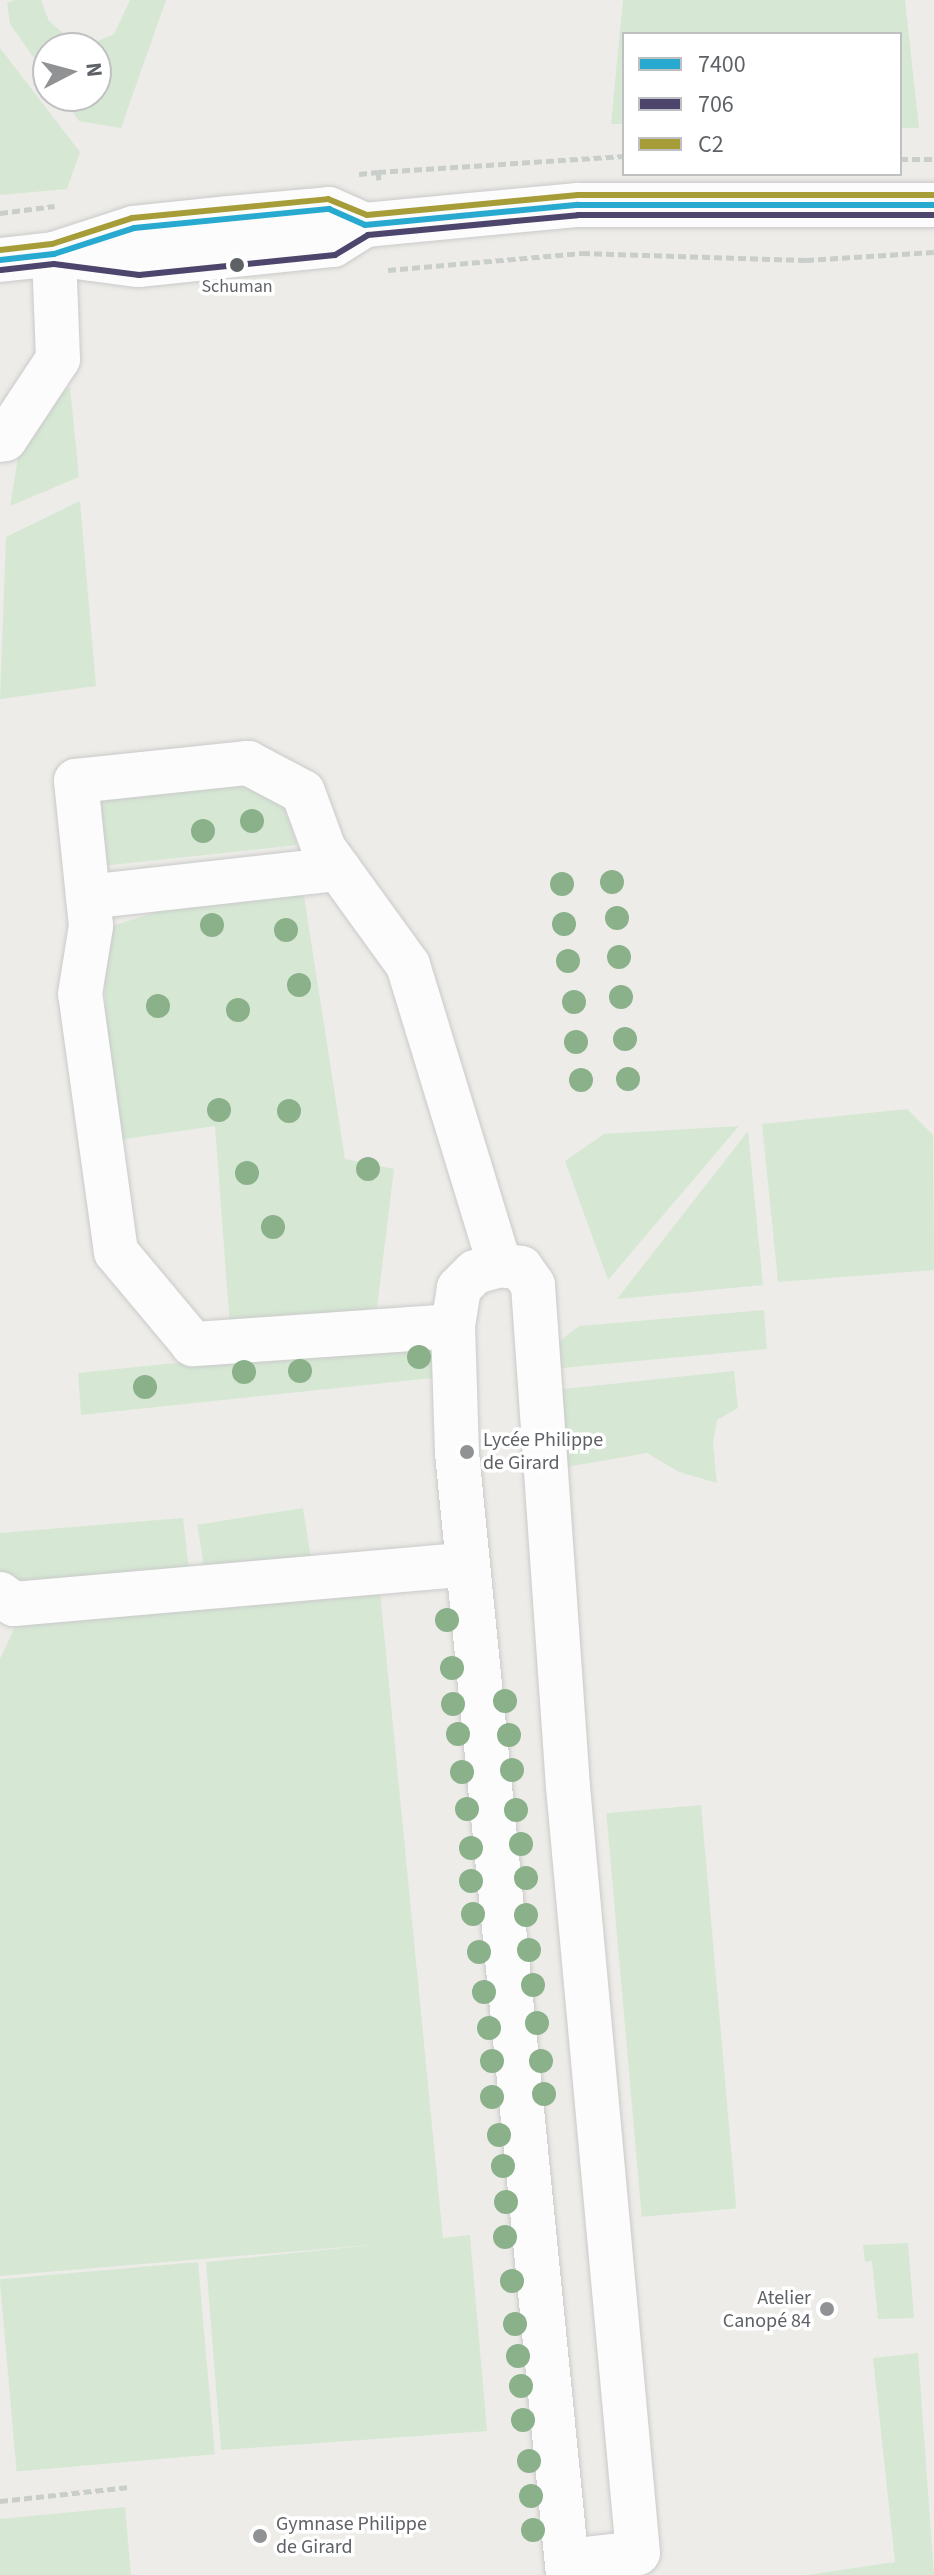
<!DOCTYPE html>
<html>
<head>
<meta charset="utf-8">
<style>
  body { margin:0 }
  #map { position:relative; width:934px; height:2575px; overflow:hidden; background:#edece8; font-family:"Source Sans 3",sans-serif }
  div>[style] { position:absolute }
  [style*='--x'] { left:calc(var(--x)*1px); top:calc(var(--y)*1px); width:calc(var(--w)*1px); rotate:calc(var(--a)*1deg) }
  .green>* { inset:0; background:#d6e8d4; transform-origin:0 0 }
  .path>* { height:5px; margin-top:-2.5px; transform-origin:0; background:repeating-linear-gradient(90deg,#c9cecb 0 8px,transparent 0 12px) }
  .roads { filter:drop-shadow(0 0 2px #cacaca) drop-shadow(0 0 2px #cacaca) }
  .minor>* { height:44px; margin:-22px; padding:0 22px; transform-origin:22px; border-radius:22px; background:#fcfcfc }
  .bus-1>* { height:6px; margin:-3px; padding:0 3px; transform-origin:3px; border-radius:3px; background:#28a9d0 }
  .bus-2>* { height:6px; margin:-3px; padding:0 3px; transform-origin:3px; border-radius:3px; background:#4e456d }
  .bus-3>* { height:6px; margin:-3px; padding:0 3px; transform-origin:3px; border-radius:3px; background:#a69d38 }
  .trees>* { width:24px; height:24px; margin:-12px; border-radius:50%; background:#8ab18a }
  .dots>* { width:22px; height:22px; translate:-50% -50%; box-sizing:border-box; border:4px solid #fff; border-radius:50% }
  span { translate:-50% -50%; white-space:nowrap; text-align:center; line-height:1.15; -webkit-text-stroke:7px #fff; paint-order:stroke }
  .bus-label { font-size:18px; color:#5e6166 }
  .poi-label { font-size:20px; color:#5e6166 }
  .left { translate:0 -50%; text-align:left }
  .right { translate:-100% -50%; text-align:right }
  .legend { position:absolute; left:622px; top:32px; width:280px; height:144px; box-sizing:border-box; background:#fff; border:2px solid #bfc0c2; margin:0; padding:10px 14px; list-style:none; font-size:24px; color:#5e6166 }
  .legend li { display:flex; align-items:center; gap:16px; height:40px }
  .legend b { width:40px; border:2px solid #bfc0c2 }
  .north { position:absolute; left:32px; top:32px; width:80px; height:80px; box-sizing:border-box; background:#fff; border:2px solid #bfc0c2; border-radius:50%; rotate:84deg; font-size:22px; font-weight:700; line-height:32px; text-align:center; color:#5e6166 }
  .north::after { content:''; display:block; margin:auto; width:28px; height:36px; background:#909294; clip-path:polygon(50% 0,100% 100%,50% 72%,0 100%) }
</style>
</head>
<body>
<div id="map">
  <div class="green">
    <i style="clip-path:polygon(14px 0,41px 0,49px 21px,70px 39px,95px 42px,114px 34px,130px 0,166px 0,121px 128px,79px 121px,61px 96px,96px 96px,96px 48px,48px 48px,48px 78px,10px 24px,7px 3px)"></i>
    <i style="clip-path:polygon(623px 0,905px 0,919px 128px,900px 128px,900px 34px,624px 34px,624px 124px,611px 124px)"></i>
    <i style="clip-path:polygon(0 48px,80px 152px,67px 189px,0 195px)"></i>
    <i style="clip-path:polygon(70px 387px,79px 477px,10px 506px,20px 445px,43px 406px)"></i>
    <i style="clip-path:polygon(80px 501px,96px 686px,0 699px,6px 537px)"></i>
    <i style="clip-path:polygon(252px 776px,282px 800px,297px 845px,102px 866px,99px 787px)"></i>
    <i style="clip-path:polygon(303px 890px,345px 1159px,394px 1169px,377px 1308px,230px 1328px,215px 1126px,110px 1141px,103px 929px,187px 902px)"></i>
    <i style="clip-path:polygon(907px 1109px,933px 1135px,934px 1270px,778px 1282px,762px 1124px)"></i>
    <i style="clip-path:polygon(739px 1126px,608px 1280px,565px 1161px,604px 1134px)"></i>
    <i style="clip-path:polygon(748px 1131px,763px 1285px,617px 1299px)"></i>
    <i style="clip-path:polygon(764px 1310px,767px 1349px,551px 1369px,553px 1346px,579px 1326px)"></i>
    <i style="clip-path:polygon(409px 1339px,428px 1344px,438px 1356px,442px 1377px,81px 1415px,78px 1373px)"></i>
    <i style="clip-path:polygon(734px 1371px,738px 1408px,717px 1420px,713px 1444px,717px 1483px,679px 1472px,647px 1453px,561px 1468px,554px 1390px)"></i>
    <i style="left:303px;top:1508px;width:59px;height:107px;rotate:81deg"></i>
    <i style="clip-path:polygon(183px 1518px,190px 1578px,25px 1593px,0 1575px,0 1533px)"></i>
    <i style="clip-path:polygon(380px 1592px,443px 2238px,470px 2235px,487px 2431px,221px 2450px,206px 2262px,383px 2244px,0 2276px,0 1659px,16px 1625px)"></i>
    <i style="left:701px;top:1805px;width:405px;height:95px;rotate:85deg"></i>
    <i style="clip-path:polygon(908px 2243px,914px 2318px,878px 2319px,872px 2261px,865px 2262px,863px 2245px)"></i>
    <i style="left:198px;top:2262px;width:193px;height:199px;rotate:85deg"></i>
    <i style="clip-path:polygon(918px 2353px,934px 2575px,807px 2575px,895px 2562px,873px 2358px)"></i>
    <i style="clip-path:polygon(125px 2507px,131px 2575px,0 2575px,0 2519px)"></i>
  </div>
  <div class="path">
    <i style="--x:900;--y:159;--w:34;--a:0"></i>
    <i style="--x:359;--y:174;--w:19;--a:-6"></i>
    <i style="--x:379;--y:180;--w:8;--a:-97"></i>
    <i style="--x:378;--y:172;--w:247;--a:-3.7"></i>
    <i style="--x:0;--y:213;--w:55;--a:-7.3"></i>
    <i style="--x:388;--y:270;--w:195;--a:-5"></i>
    <i style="--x:582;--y:253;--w:224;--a:1.8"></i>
    <i style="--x:806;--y:260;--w:128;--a:-3.6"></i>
    <i style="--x:0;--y:2501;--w:130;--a:-6.2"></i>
  </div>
  <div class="roads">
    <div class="minor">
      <i style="--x:54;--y:254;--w:85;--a:7.5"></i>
      <i style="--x:138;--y:265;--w:196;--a:-5.9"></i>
      <i style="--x:333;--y:245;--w:38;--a:-32"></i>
      <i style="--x:365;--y:225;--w:214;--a:-5.4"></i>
      <i style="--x:578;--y:205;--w:356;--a:0"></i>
      <i style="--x:0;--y:260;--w:54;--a:-6.3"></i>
      <i style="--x:54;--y:254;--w:84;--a:-18"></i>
      <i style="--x:134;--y:228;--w:96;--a:-6"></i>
      <i style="--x:229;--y:218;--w:100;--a:-5.1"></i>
      <i style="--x:329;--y:209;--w:39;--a:24"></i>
      <i style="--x:0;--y:440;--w:5;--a:-11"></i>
      <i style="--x:5;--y:439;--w:96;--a:-56.5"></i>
      <i style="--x:58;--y:359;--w:105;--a:-92.2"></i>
      <i style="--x:88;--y:897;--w:252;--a:-6.4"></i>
      <i style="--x:453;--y:1326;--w:261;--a:176"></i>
      <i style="--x:193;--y:1344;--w:120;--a:-129.9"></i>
      <i style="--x:116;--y:1252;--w:260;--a:-97.9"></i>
      <i style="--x:80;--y:994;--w:69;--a:-80.8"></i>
      <i style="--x:91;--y:926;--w:146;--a:-95.9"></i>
      <i style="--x:76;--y:781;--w:173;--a:-6"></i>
      <i style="--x:248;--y:763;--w:62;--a:27.8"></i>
      <i style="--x:303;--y:792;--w:61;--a:69.8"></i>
      <i style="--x:324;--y:849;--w:143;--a:54.1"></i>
      <i style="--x:408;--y:965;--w:314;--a:73"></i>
      <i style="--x:0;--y:1594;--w:17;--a:36"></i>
      <i style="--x:14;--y:1604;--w:455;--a:-5"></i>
      <i style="--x:567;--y:2561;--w:71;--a:-6.4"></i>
      <i style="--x:638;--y:2553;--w:769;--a:-95.22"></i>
      <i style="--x:568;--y:1787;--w:503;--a:-93.99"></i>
      <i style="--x:533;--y:1285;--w:21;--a:-125"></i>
      <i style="--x:521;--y:1268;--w:21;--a:-172"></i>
      <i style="--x:500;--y:1265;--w:26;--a:164"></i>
      <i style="--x:475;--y:1272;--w:23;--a:135"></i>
      <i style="--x:459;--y:1288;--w:38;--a:99"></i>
      <i style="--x:453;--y:1326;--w:127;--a:88.2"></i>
      <i style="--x:457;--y:1453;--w:1127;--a:84.35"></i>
    </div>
  </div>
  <div class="bus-1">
    <i style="--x:0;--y:260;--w:54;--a:-6.3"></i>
    <i style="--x:54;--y:254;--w:84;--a:-18"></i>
    <i style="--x:134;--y:228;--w:196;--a:-5.6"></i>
    <i style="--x:329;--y:209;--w:39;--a:24"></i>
    <i style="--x:365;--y:225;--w:214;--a:-5.4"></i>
    <i style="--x:578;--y:205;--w:356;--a:0"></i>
  </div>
  <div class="bus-2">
    <i style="--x:1;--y:270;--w:53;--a:-6.5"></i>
    <i style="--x:54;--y:264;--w:86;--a:7.4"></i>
    <i style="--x:139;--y:275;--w:197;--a:-5.8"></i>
    <i style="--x:335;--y:255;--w:39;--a:-31"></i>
    <i style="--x:368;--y:235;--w:211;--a:-5.4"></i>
    <i style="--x:578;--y:215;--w:356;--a:0"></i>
  </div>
  <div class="bus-3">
    <i style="--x:0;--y:250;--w:52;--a:-6.6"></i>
    <i style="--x:52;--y:244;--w:84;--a:-18"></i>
    <i style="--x:132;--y:218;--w:197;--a:-5.5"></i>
    <i style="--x:328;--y:199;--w:42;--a:22.3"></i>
    <i style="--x:367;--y:215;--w:212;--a:-5.4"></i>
    <i style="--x:578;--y:195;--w:356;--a:0"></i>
  </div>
  <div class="trees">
    <i style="left:252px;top:821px"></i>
    <i style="left:203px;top:831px"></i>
    <i style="left:612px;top:882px"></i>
    <i style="left:562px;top:884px"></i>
    <i style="left:617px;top:918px"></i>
    <i style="left:564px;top:924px"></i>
    <i style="left:212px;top:925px"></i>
    <i style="left:286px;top:930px"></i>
    <i style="left:619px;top:957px"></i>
    <i style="left:568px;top:961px"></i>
    <i style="left:299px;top:985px"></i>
    <i style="left:621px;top:997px"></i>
    <i style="left:574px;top:1002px"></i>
    <i style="left:158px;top:1006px"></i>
    <i style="left:238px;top:1010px"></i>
    <i style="left:625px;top:1039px"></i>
    <i style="left:576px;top:1042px"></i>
    <i style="left:628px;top:1079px"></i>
    <i style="left:581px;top:1080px"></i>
    <i style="left:219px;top:1110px"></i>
    <i style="left:289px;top:1111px"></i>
    <i style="left:368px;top:1169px"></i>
    <i style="left:247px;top:1173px"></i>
    <i style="left:273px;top:1227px"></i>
    <i style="left:419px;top:1357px"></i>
    <i style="left:300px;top:1371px"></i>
    <i style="left:244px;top:1372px"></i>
    <i style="left:145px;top:1387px"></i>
    <i style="left:447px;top:1620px"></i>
    <i style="left:452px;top:1668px"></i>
    <i style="left:505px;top:1701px"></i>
    <i style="left:453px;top:1704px"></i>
    <i style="left:458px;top:1734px"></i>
    <i style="left:509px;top:1735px"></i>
    <i style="left:512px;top:1770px"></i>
    <i style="left:462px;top:1772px"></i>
    <i style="left:467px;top:1809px"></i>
    <i style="left:516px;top:1810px"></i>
    <i style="left:521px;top:1844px"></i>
    <i style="left:471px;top:1848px"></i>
    <i style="left:526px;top:1878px"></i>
    <i style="left:471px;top:1881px"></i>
    <i style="left:473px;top:1914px"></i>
    <i style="left:526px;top:1915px"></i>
    <i style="left:529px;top:1950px"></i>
    <i style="left:479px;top:1952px"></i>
    <i style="left:533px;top:1985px"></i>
    <i style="left:484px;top:1992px"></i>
    <i style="left:537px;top:2023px"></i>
    <i style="left:489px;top:2028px"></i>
    <i style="left:492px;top:2061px"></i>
    <i style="left:541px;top:2061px"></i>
    <i style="left:544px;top:2094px"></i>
    <i style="left:492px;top:2097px"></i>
    <i style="left:499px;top:2135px"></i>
    <i style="left:503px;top:2166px"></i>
    <i style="left:506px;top:2202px"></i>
    <i style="left:505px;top:2237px"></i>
    <i style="left:512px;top:2281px"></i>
    <i style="left:515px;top:2324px"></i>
    <i style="left:518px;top:2356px"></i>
    <i style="left:521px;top:2386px"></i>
    <i style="left:523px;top:2420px"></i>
    <i style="left:529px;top:2461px"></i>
    <i style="left:531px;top:2496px"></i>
    <i style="left:533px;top:2530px"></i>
  </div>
  <div class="dots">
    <i style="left:237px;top:265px;background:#5e6166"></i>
    <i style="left:467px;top:1452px;background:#909294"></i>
    <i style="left:827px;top:2309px;background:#909294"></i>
    <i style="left:260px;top:2536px;background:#909294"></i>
  </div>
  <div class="bus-label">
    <span style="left:237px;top:287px">Schuman</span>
  </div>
  <div class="poi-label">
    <span class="left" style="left:483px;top:1452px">Lycée Philippe<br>de Girard</span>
    <span class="right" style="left:811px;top:2310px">Atelier<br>Canopé 84</span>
    <span class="left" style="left:276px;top:2536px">Gymnase Philippe<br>de Girard</span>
  </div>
  <ul class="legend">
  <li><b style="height:10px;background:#28a9d0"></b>7400</li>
  <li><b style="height:10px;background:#4e456d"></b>706</li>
  <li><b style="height:10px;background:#a69d38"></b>C2</li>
  </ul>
  <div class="north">N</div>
</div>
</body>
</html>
